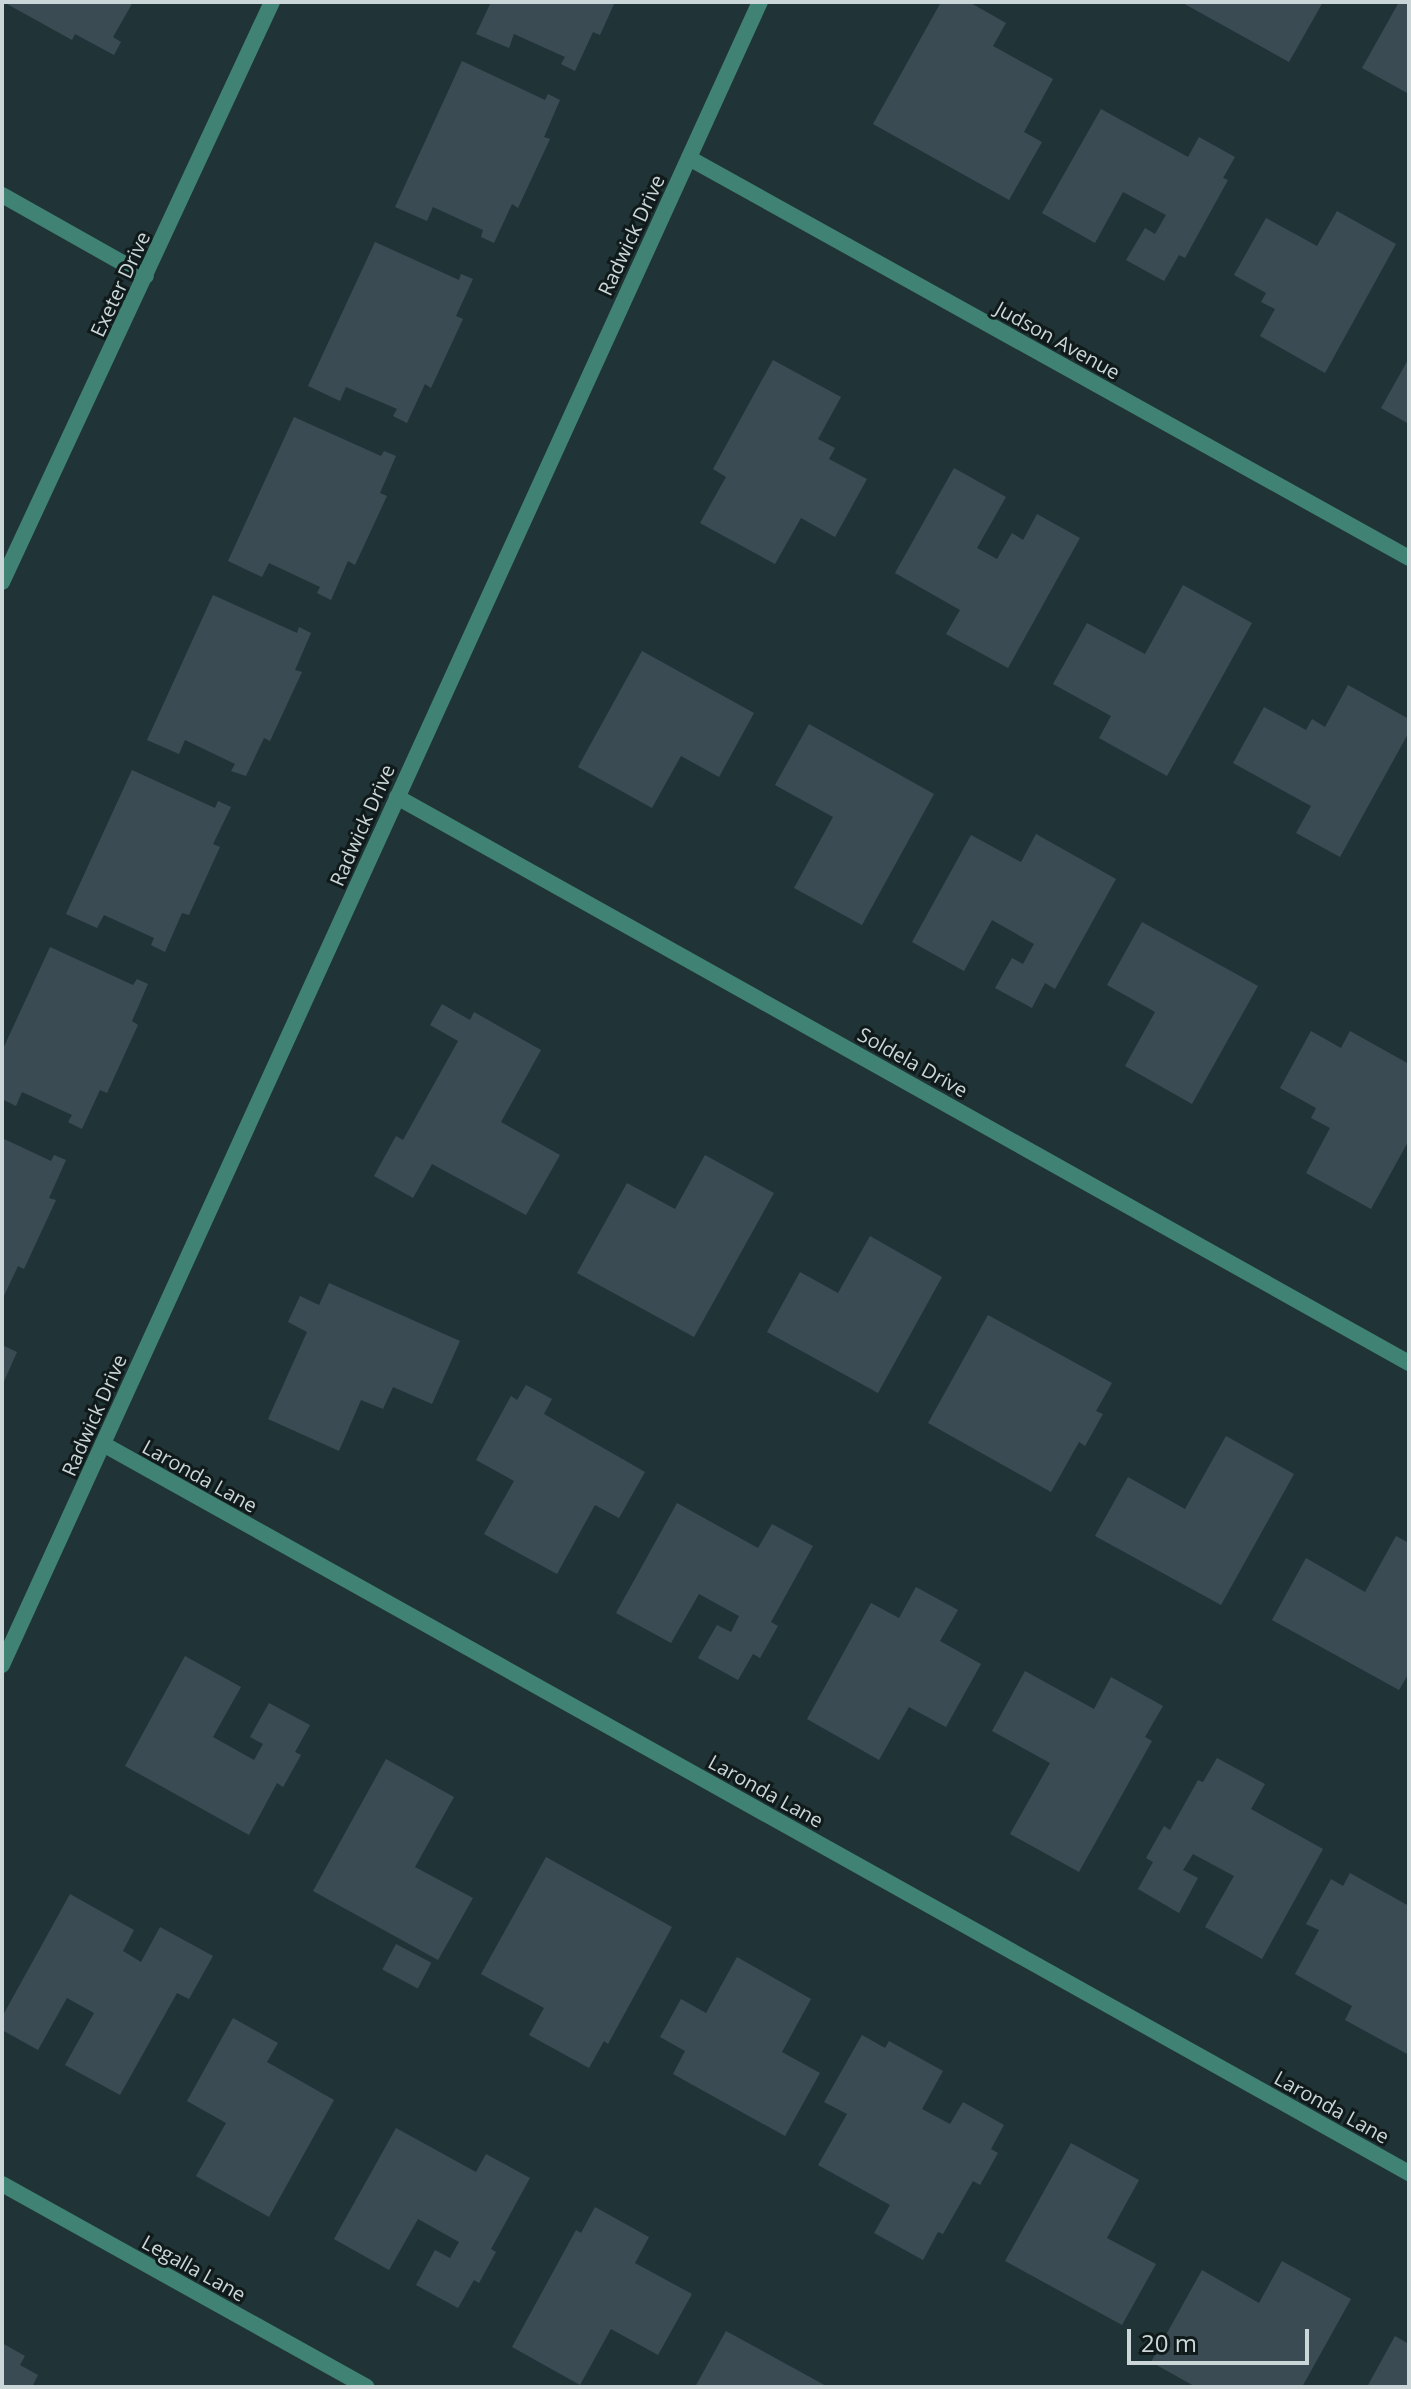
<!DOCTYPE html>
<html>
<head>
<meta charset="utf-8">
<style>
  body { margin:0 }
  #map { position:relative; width:1411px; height:2389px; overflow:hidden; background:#203437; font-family:"Open Sans",sans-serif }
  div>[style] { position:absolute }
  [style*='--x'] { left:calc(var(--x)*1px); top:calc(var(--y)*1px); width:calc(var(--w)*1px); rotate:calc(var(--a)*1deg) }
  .building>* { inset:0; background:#3b4b54; transform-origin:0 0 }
  .street>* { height:16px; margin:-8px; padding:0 8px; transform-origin:8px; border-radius:8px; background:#408374 }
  span { translate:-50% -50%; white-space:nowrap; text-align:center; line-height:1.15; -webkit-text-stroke:6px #111a1b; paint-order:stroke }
  .street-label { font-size:20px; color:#cad6d7 }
  .frame { position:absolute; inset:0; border:4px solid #cad6d7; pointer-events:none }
  .scale { position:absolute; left:1127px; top:2329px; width:182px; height:36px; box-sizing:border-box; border:4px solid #cad6d7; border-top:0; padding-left:10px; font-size:24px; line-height:28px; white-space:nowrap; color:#cad6d7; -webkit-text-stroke:6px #111a1b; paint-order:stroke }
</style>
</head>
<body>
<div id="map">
  <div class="building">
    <i style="clip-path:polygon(9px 2px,133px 2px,113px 37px,121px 42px,114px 55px,75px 34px,72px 40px,7px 4px)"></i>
    <i style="clip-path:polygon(491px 2px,615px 2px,600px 35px,593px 32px,575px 71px,561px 64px,565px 57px,514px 34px,509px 48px,476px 34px)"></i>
    <i style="clip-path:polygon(941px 2px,969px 2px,1006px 23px,993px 46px,1053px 79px,1024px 132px,1042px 142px,1009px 200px,873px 124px)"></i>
    <i style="clip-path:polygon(1181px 2px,1323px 2px,1289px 62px)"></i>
    <i style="clip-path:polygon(1399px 2px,1409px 2px,1409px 94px,1362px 68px)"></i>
    <i style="clip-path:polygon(462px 61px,545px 100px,548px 94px,560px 100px,544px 137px,550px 139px,518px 208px,512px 204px,494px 243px,481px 237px,483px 230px,433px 207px,427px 221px,395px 207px)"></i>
    <i style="clip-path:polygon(1101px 109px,1188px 157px,1199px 137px,1235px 157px,1223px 178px,1228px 180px,1185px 258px,1179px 255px,1164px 281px,1126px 260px,1145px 228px,1155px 234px,1166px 215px,1123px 192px,1095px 243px,1042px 213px)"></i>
    <i style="clip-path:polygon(1337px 211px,1396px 244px,1325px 373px,1260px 336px,1275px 309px,1261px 302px,1266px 293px,1234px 275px,1266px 218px,1317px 246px)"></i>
    <i style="clip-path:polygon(375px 242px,459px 280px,461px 274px,473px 279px,456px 316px,463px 319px,431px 388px,425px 384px,407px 423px,393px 416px,397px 409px,346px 387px,340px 401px,308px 386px)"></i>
    <i style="clip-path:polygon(1409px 358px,1409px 424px,1381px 408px)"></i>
    <i style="clip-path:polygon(773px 360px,841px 397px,818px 439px,835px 448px,829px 459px,867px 479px,835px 537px,801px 518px,775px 564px,700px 523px,726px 477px,713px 469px)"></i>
    <i style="clip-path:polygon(294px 417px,381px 456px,384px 451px,396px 456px,380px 493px,387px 496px,355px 565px,348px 561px,331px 600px,317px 593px,320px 587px,269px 563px,262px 577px,228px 561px)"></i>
    <i style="clip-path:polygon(954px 468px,1006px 497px,977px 548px,997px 559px,1012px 533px,1023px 540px,1037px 514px,1080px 538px,1008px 668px,946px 634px,960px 610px,895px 573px)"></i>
    <i style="clip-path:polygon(1183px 585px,1252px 623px,1167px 776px,1099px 738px,1111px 716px,1053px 684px,1087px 623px,1145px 654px)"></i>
    <i style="clip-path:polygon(213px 595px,297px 633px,299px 627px,311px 633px,295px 670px,302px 672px,270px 741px,264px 738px,246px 776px,231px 771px,235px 764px,185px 740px,179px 754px,147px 740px)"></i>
    <i style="clip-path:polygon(642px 651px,754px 713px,719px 777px,681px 756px,652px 808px,578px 767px)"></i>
    <i style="clip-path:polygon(1348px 685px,1409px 719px,1409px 732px,1340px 857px,1296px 833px,1311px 806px,1233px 763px,1264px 707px,1306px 730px,1312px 719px,1325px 727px)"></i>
    <i style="clip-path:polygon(809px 724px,934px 794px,862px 925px,794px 888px,833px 817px,775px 785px)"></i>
    <i style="clip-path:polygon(132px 770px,215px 808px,218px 801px,231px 807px,213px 844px,220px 847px,189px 915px,182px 913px,165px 952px,151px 945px,154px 938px,104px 915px,97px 928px,66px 914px)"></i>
    <i style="clip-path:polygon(1036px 834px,1116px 879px,1055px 989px,1045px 983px,1032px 1008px,995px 988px,1012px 958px,1023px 964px,1034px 944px,992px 920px,964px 971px,912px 942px,971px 835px,1021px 862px)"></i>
    <i style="clip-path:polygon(1142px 922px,1258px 986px,1192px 1104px,1125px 1066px,1155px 1012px,1107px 985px)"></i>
    <i style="clip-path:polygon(50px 947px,133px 985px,137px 979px,148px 984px,132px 1021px,138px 1025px,107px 1093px,100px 1090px,82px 1129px,68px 1122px,72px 1115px,22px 1092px,16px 1106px,2px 1099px,2px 1051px)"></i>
    <i style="clip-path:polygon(442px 1004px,470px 1020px,474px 1012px,541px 1050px,501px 1122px,560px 1155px,526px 1215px,432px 1164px,413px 1198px,374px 1176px,396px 1136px,403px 1140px,458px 1041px,430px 1025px)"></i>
    <i style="clip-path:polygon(1311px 1031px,1341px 1048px,1350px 1031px,1409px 1064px,1409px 1140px,1371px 1209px,1306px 1173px,1330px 1128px,1311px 1118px,1316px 1108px,1280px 1088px)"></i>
    <i style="clip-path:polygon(2px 1138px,51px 1161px,54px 1155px,66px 1160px,49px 1198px,56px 1200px,24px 1269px,18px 1266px,2px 1300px)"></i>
    <i style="clip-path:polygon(705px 1155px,774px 1193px,694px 1337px,577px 1273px,627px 1183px,675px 1209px)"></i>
    <i style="clip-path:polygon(870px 1236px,942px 1277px,878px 1393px,767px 1332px,800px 1272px,838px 1293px)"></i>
    <i style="clip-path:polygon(329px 1283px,460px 1341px,432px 1404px,393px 1387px,383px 1409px,361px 1400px,339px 1451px,268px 1419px,307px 1332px,288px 1322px,300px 1296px,319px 1305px)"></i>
    <i style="clip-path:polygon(988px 1315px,1112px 1383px,1096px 1411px,1103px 1414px,1085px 1446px,1079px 1442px,1051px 1492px,928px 1423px)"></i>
    <i style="clip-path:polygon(2px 1345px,17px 1352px,2px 1386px)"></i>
    <i style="clip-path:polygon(526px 1385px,552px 1399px,544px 1414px,645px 1472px,619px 1518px,595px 1505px,557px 1574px,484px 1534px,514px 1481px,476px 1460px,511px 1396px,517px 1400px)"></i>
    <i style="clip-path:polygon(1226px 1436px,1294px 1474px,1221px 1605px,1095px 1536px,1128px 1477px,1185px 1509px)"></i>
    <i style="clip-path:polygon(677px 1503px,758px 1548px,772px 1524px,813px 1546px,771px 1622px,778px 1626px,760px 1658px,753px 1654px,738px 1680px,698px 1658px,717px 1625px,731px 1632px,739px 1616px,699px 1594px,671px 1643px,616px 1613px)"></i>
    <i style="clip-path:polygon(1396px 1536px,1409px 1543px,1409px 1673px,1399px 1690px,1272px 1620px,1306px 1558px,1365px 1592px)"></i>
    <i style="clip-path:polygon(916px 1587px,958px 1610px,940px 1641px,981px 1664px,946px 1727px,909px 1707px,879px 1760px,807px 1719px,871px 1603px,899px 1618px)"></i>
    <i style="clip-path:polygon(185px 1656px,241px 1687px,213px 1737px,254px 1760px,263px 1744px,250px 1737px,269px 1703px,310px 1725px,295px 1752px,301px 1755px,283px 1787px,277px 1783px,249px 1835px,125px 1766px)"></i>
    <i style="clip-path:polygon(1025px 1671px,1094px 1709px,1111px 1677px,1163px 1706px,1145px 1737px,1152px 1741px,1079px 1872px,1010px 1834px,1050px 1763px,992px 1731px)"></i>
    <i style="clip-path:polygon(1217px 1758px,1265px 1784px,1251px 1809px,1323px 1849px,1262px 1959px,1205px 1927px,1234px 1876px,1193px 1854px,1183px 1870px,1198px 1878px,1179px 1913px,1138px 1889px,1153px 1862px,1146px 1858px,1164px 1826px,1170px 1830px,1198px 1780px,1203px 1782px)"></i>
    <i style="clip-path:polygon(386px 1759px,454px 1797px,415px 1867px,473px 1898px,438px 1960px,313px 1891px)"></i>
    <i style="clip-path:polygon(546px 1857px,672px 1927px,608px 2044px,604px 2041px,589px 2068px,529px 2035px,544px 2008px,481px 1974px)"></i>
    <i style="clip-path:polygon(1350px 1873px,1409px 1906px,1409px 2055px,1345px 2020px,1352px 2006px,1295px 1974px,1319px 1930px,1306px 1924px,1331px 1879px,1343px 1886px)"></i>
    <i style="clip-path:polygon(70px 1894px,134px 1930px,123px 1951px,141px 1962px,160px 1927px,213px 1956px,189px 1999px,177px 1993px,120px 2095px,65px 2065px,94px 2013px,67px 1998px,38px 2050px,2px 2030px,2px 2017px)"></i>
    <i style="left:396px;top:1944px;width:40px;height:29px;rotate:28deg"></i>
    <i style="clip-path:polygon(737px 1957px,811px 1999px,782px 2052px,820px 2073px,785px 2136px,673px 2074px,685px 2051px,660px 2037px,681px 1999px,706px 2013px)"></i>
    <i style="clip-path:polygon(233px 2018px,278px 2043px,267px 2062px,334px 2100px,269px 2217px,196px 2176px,226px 2123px,187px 2101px)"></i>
    <i style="clip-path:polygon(862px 2035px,885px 2048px,889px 2041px,943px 2071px,922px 2109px,950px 2124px,963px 2102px,1004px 2125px,991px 2149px,998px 2153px,980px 2185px,973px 2181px,943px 2234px,938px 2232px,923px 2260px,874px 2233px,890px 2205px,818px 2165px,847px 2114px,824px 2102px)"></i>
    <i style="clip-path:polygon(396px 2128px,476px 2172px,486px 2154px,530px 2178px,491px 2249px,496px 2252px,479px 2283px,474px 2280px,458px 2308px,416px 2285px,435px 2250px,450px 2258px,459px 2242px,418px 2219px,389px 2270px,334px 2239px)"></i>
    <i style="clip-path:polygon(1071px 2143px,1139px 2180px,1107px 2238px,1156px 2264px,1122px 2325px,1005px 2261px)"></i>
    <i style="clip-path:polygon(595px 2207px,649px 2237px,635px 2263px,692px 2294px,658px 2355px,611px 2329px,580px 2385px,512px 2347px,576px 2230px,581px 2233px)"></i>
    <i style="clip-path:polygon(1282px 2261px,1351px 2299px,1302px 2387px,1196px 2387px,1151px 2362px,1202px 2270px,1259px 2303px)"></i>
    <i style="clip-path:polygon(726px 2331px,828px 2387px,695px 2387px)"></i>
    <i style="clip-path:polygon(1395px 2336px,1409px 2344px,1409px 2387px,1367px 2387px)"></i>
    <i style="clip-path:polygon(2px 2343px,25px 2356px,20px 2365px,38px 2375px,32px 2387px,2px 2387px)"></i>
  </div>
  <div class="street">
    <i style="--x:689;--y:158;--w:824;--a:29.05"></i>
    <i style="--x:2;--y:195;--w:165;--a:29.4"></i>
    <i style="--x:2;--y:582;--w:640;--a:-65.04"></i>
    <i style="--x:397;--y:797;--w:1160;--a:29.22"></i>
    <i style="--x:103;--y:1444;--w:1496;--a:29.17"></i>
    <i style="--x:2;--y:1665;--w:1828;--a:-65.5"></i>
    <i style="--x:2;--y:2184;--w:417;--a:29.1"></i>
  </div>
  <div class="street-label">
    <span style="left:631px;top:235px;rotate:-65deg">Radwick Drive</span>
    <span style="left:120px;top:284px;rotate:-65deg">Exeter Drive</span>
    <span style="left:1058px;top:340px;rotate:29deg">Judson Avenue</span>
    <span style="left:362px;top:825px;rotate:-66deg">Radwick Drive</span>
    <span style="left:913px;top:1062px;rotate:29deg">Soldela Drive</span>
    <span style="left:94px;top:1415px;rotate:-66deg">Radwick Drive</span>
    <span style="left:200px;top:1476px;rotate:29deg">Laronda Lane</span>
    <span style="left:766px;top:1791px;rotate:29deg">Laronda Lane</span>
    <span style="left:1332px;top:2107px;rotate:29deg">Laronda Lane</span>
    <span style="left:194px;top:2268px;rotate:29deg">Legalla Lane</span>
  </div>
  <div class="frame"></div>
  <div class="scale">20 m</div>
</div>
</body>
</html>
